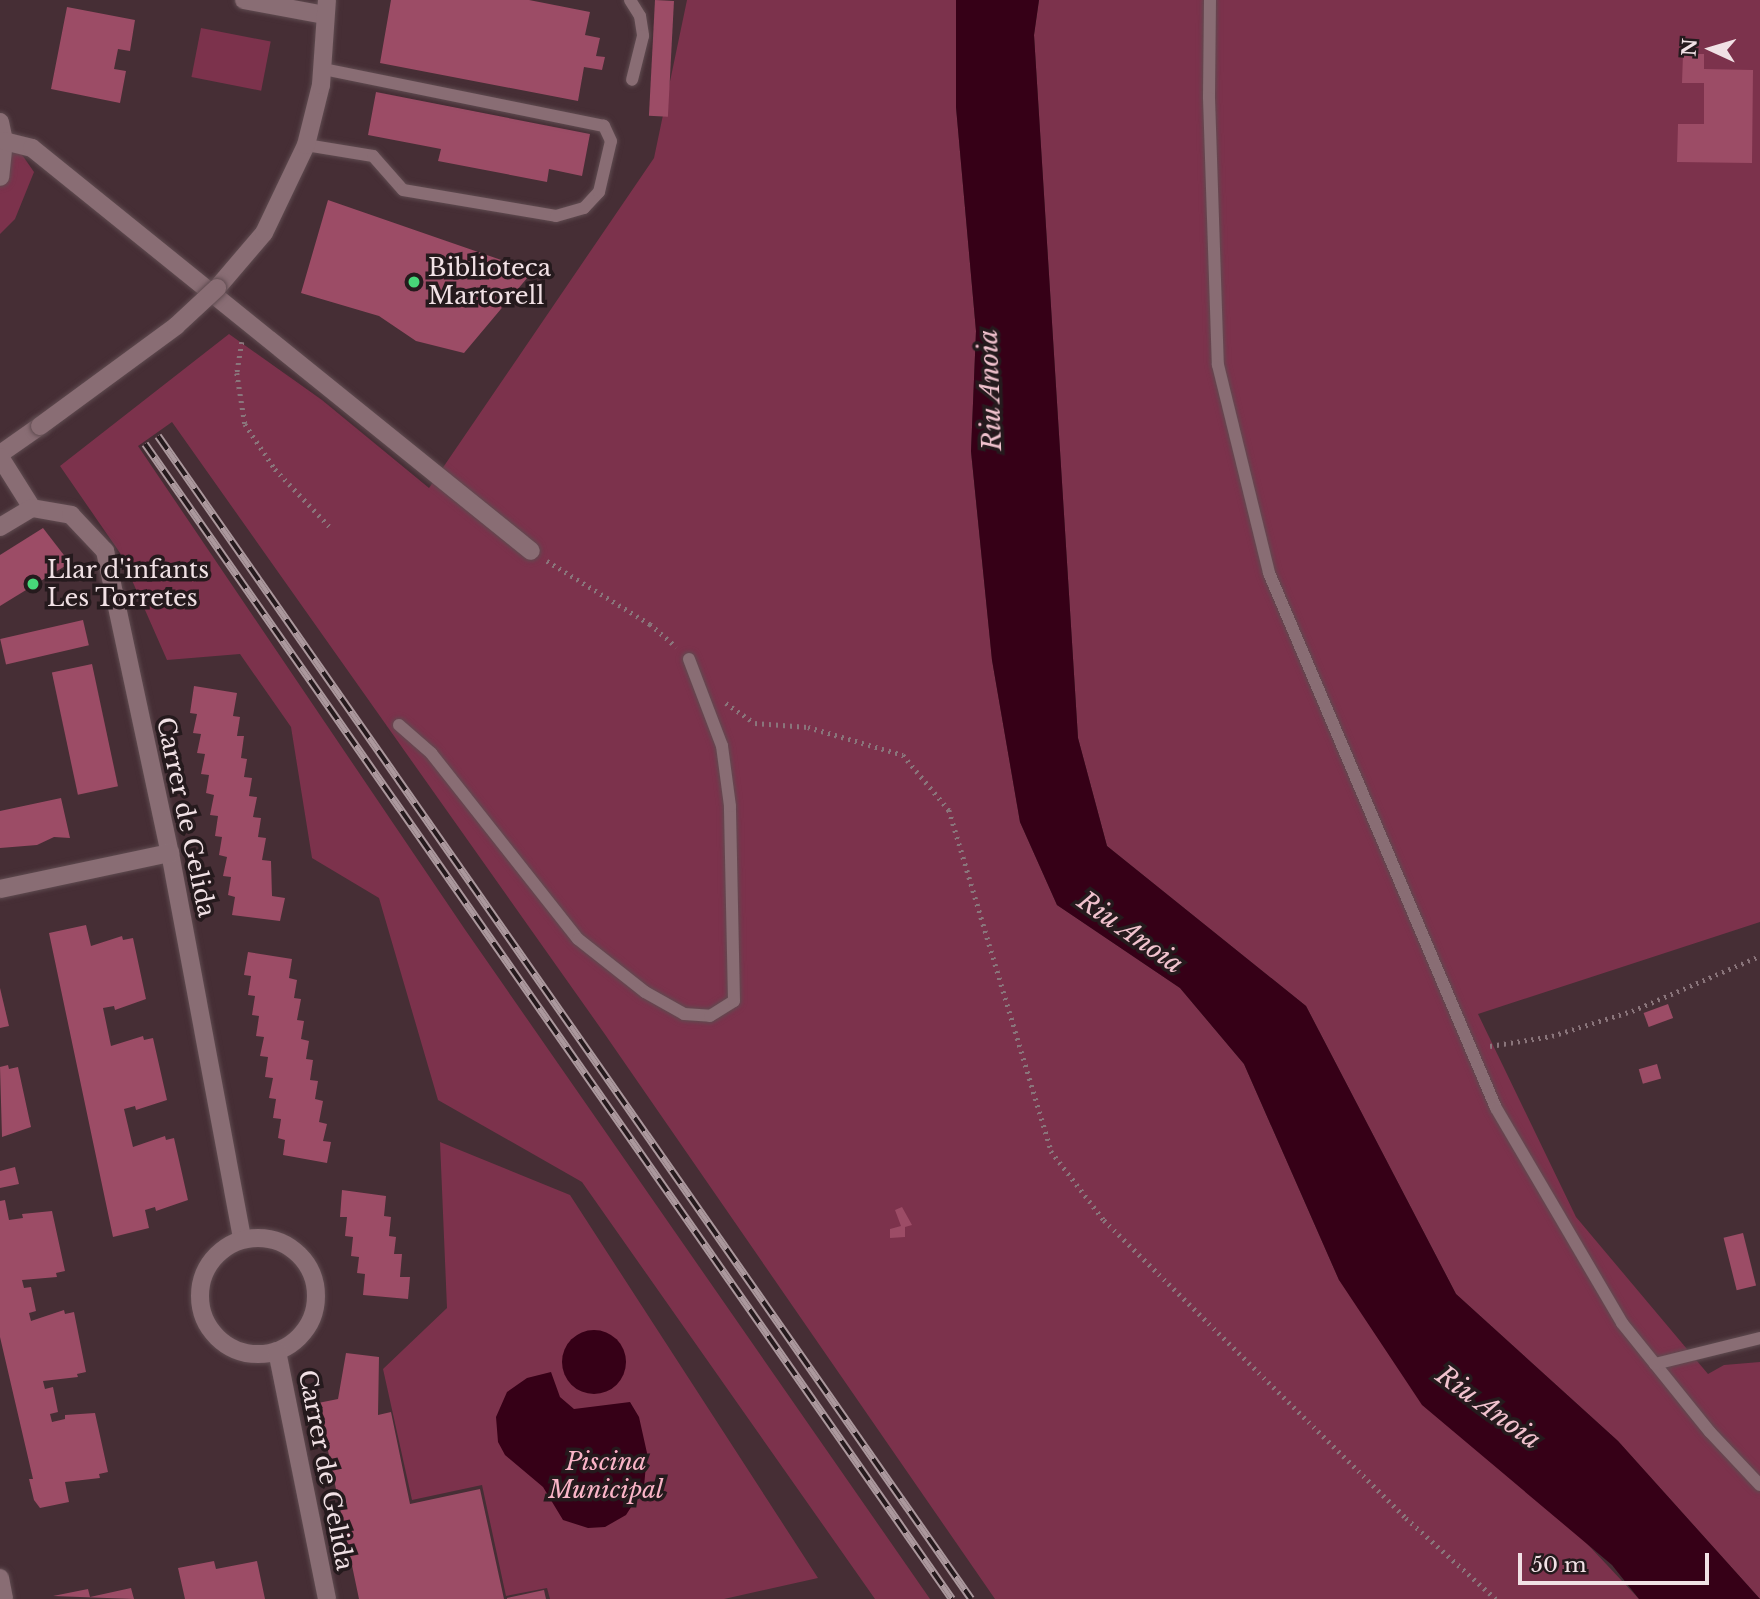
<!DOCTYPE html>
<html>
<head>
<meta charset="utf-8">
<style>
  body { margin:0 }
  #map { position:relative; width:1760px; height:1599px; overflow:hidden; background:#462e35; font-family:"Libre Baskerville",serif }
  div>[style] { position:absolute }
  [style*='--x'] { left:calc(var(--x)*1px); top:calc(var(--y)*1px); width:calc(var(--w)*1px); rotate:calc(var(--a)*1deg) }
  .green>* { inset:0; background:#7c324c; transform-origin:0 0 }
  .water>* { inset:0; background:#360017 }
  .round { border-radius:50% }
  .building>* { inset:0; background:#9c4c66; transform-origin:0 0 }
  .path>* { height:4.5px; margin-top:-2.25px; transform-origin:0; background:repeating-linear-gradient(90deg,#8a757b 0 2px,transparent 0 7px) }
  .roads { filter:drop-shadow(0 0 2px #5f4b50) drop-shadow(0 0 2px #5f4b50) }
  .lane>* { height:12px; margin:-6px; padding:0 6px; transform-origin:6px; border-radius:6px; background:#896d74 }
  .street>* { height:18px; margin:-9px; padding:0 9px; transform-origin:9px; border-radius:9px; background:#896d74 }
  .street>.ring { margin:-9px; padding:0; box-sizing:content-box; background:none; border:18px solid #896d74; border-radius:50% }
  .rail>* { height:8px; margin-top:-4px; transform-origin:0; background:repeating-linear-gradient(90deg,#251a1d 0 16px,#ab989d 0 32px); box-sizing:border-box; border-block:2px solid #ab989d }
  .bridges { filter:drop-shadow(0 0 2px #5f4b50) drop-shadow(0 0 2px #5f4b50) }
  .street-bridge>* { height:18px; margin:-9px; padding:0 9px; transform-origin:9px; border-radius:9px; background:#896d74 }
  .dots>* { width:19px; height:19px; translate:-50% -50%; box-sizing:border-box; border:4px solid #251a1d; border-radius:50% }
  span { translate:-50% -50%; white-space:nowrap; text-align:center; line-height:1.15; -webkit-text-stroke:7px #251a1d; paint-order:stroke }
  .poi-label { font-size:24px; color:#f1e1e5 }
  .left { translate:0 -50%; text-align:left }
  .street-label { font-size:24px; color:#f1e1e5 }
  .park-label { font-size:24px; color:#fab4c7; font-style:italic }
  .water-label { font-size:26px; color:#f1c2ce; font-style:italic }
  .north { position:absolute; left:1676px; top:14px; width:70px; height:70px; -webkit-text-stroke:5px #251a1d; paint-order:stroke; rotate:274deg; font-size:19px; font-weight:700; line-height:28px; text-align:center; color:#f1e1e5 }
  .north::after { content:''; display:block; margin:auto; width:24px; height:32px; background:#f1e1e5; clip-path:polygon(50% 0,100% 100%,50% 72%,0 100%) }
  .scale { position:absolute; left:1518px; top:1553px; width:191px; height:32px; box-sizing:border-box; border:4px solid #f1e1e5; border-top:0; padding-left:9px; font-size:21px; line-height:24px; white-space:nowrap; color:#f1e1e5; -webkit-text-stroke:5px #251a1d; paint-order:stroke }
</style>
</head>
<body>
<div id="map">
  <div class="green">
    <i style="clip-path:polygon(687px 0,956px 0,956px 107px,976px 331px,971px 452px,992px 660px,1020px 822px,1057px 905px,1180px 988px,1244px 1064px,1339px 1280px,1639px 1599px,995px 1599px,604px 1033px,172px 422px,138px 446px,466px 931px,930px 1599px,875px 1599px,582px 1182px,438px 1100px,379px 898px,312px 858px,291px 727px,240px 654px,167px 660px,120px 553px,60px 466px,229px 334px,322px 400px,429px 488px,654px 158px)"></i>
    <i style="clip-path:polygon(1039px 0,1760px 0,1760px 922px,1478px 1014px,1576px 1217px,1708px 1374px,1724px 1365px,1760px 1362px,1760px 1599px,1618px 1441px,1456px 1294px,1306px 1006px,1107px 846px,1078px 738px,1034px 35px)"></i>
    <i style="left:201px;top:28px;width:71px;height:50px;rotate:11deg"></i>
    <i style="clip-path:polygon(0 123px,34px 172px,15px 219px,0 234px)"></i>
    <i style="clip-path:polygon(440px 1142px,570px 1195px,818px 1578px,724px 1599px,550px 1599px,547px 1588px,506px 1596px,482px 1485px,412px 1500px,383px 1369px,447px 1308px)"></i>
  </div>
  <div class="water">
    <i style="clip-path:polygon(956px 0,1039px 0,1034px 35px,1078px 738px,1107px 846px,1306px 1006px,1456px 1294px,1618px 1441px,1760px 1599px,1639px 1599px,1612px 1565px,1422px 1405px,1339px 1280px,1244px 1064px,1180px 988px,1057px 905px,1020px 822px,992px 660px,971px 451px,976px 331px,956px 107px)"></i>
    <i class="round" style="left:562px;top:1330px;width:64px;height:64px"></i>
    <i style="clip-path:polygon(551px 1372px,560px 1397px,574px 1409px,630px 1402px,639px 1417px,647px 1453px,644px 1487px,626px 1515px,605px 1527px,588px 1528px,563px 1520px,543px 1487px,505px 1455px,498px 1442px,496px 1417px,507px 1392px,527px 1378px)"></i>
  </div>
  <div class="building">
    <i style="clip-path:polygon(391px 0,529px 0,590px 12px,585px 35px,600px 38px,596px 56px,605px 57px,602px 70px,584px 67px,578px 101px,380px 63px)"></i>
    <i style="left:655px;top:0;width:19px;height:116px;rotate:3deg"></i>
    <i style="clip-path:polygon(67px 7px,135px 20px,130px 51px,118px 49px,114px 69px,126px 71px,120px 103px,51px 89px)"></i>
    <i style="clip-path:polygon(1683px 54px,1704px 54px,1704px 69px,1753px 70px,1752px 163px,1677px 162px,1678px 124px,1704px 124px,1704px 83px,1682px 83px)"></i>
    <i style="clip-path:polygon(376px 92px,590px 134px,582px 176px,549px 169px,547px 182px,438px 161px,441px 149px,368px 135px)"></i>
    <i style="clip-path:polygon(328px 200px,533px 271px,464px 353px,416px 341px,379px 316px,301px 293px)"></i>
    <i style="clip-path:polygon(43px 528px,70px 563px,0 606px,0 555px)"></i>
    <i style="left:83px;top:620px;width:26px;height:85px;rotate:77deg"></i>
    <i style="left:92px;top:664px;width:125px;height:41px;rotate:78deg"></i>
    <i style="clip-path:polygon(194px 686px,237px 693px,233px 716px,240px 717px,237px 736px,244px 736px,241px 758px,247px 759px,244px 777px,252px 778px,249px 796px,257px 797px,253px 817px,261px 818px,258px 837px,266px 838px,262px 860px,271px 861px,272px 896px,285px 898px,280px 921px,232px 915px,235px 897px,228px 895px,231px 877px,223px 876px,227px 857px,219px 855px,222px 837px,215px 836px,218px 816px,210px 815px,214px 795px,206px 793px,209px 775px,201px 774px,205px 754px,197px 753px,201px 734px,193px 733px,197px 714px,190px 713px)"></i>
    <i style="clip-path:polygon(61px 798px,70px 838px,54px 837px,37px 845px,0 848px,0 811px)"></i>
    <i style="clip-path:polygon(86px 925px,91px 946px,122px 936px,123px 940px,133px 938px,146px 999px,115px 1010px,114px 1006px,103px 1008px,111px 1046px,143px 1036px,144px 1040px,153px 1038px,167px 1100px,136px 1110px,135px 1106px,124px 1109px,133px 1147px,165px 1136px,166px 1140px,174px 1138px,188px 1200px,156px 1211px,155px 1207px,145px 1210px,149px 1228px,113px 1237px,49px 933px)"></i>
    <i style="clip-path:polygon(248px 952px,292px 959px,289px 978px,297px 980px,294px 998px,301px 999px,297px 1020px,304px 1021px,301px 1039px,309px 1041px,306px 1059px,313px 1060px,310px 1080px,318px 1081px,315px 1099px,323px 1101px,319px 1122px,327px 1124px,323px 1141px,331px 1142px,327px 1163px,283px 1155px,285px 1140px,278px 1138px,281px 1119px,273px 1118px,276px 1099px,269px 1098px,273px 1078px,265px 1077px,268px 1057px,260px 1056px,264px 1037px,256px 1036px,259px 1016px,252px 1015px,255px 996px,248px 995px,251px 976px,244px 975px)"></i>
    <i style="clip-path:polygon(0 988px,9px 1026px,0 1028px)"></i>
    <i style="left:1668px;top:1004px;width:15px;height:26px;rotate:70deg"></i>
    <i style="left:1657px;top:1064px;width:15px;height:19px;rotate:74deg"></i>
    <i style="clip-path:polygon(8px 1065px,9px 1069px,18px 1067px,31px 1127px,2px 1137px,0 1067px)"></i>
    <i style="clip-path:polygon(15px 1167px,19px 1184px,0 1188px,0 1171px)"></i>
    <i style="clip-path:polygon(342px 1190px,386px 1196px,384px 1216px,391px 1217px,389px 1236px,396px 1237px,394px 1254px,402px 1254px,400px 1277px,410px 1277px,408px 1299px,363px 1295px,365px 1274px,357px 1273px,359px 1257px,351px 1256px,353px 1237px,345px 1236px,347px 1217px,340px 1217px)"></i>
    <i style="clip-path:polygon(5px 1200px,9px 1220px,23px 1218px,22px 1214px,52px 1211px,65px 1271px,56px 1273px,57px 1277px,22px 1280px,24px 1288px,31px 1287px,36px 1311px,29px 1313px,31px 1321px,64px 1310px,65px 1314px,74px 1312px,86px 1372px,77px 1374px,78px 1377px,43px 1381px,45px 1389px,53px 1387px,58px 1412px,50px 1414px,52px 1422px,65px 1419px,65px 1415px,95px 1413px,108px 1472px,99px 1474px,100px 1478px,65px 1482px,69px 1502px,40px 1508px,34px 1500px,29px 1479px,33px 1479px,0 1337px,0 1201px)"></i>
    <i style="clip-path:polygon(902px 1207px,912px 1225px,905px 1227px,905px 1237px,890px 1238px,890px 1229px,901px 1226px,895px 1210px)"></i>
    <i style="left:1743px;top:1233px;width:54px;height:20px;rotate:76deg"></i>
    <i style="clip-path:polygon(346px 1353px,379px 1357px,378px 1415px,391px 1412px,410px 1504px,480px 1489px,504px 1599px,359px 1599px,318px 1403px,338px 1399px)"></i>
    <i style="clip-path:polygon(214px 1561px,216px 1569px,257px 1561px,265px 1599px,185px 1599px,178px 1568px)"></i>
    <i style="clip-path:polygon(131px 1588px,134px 1599px,53px 1596px,88px 1589px,90px 1597px)"></i>
    <i style="clip-path:polygon(544px 1590px,546px 1599px,507px 1599px,507px 1598px)"></i>
  </div>
  <div class="path">
    <i style="--x:242;--y:342;--w:31;--a:99"></i>
    <i style="--x:237;--y:373;--w:52;--a:81.1"></i>
    <i style="--x:245;--y:424;--w:54;--a:56.3"></i>
    <i style="--x:275;--y:469;--w:81;--a:46.5"></i>
    <i style="--x:547;--y:561;--w:121;--a:31.5"></i>
    <i style="--x:650;--y:624;--w:35;--a:41"></i>
    <i style="--x:726;--y:703;--w:35;--a:35"></i>
    <i style="--x:755;--y:723;--w:53;--a:4.3"></i>
    <i style="--x:808;--y:727;--w:99;--a:16.4"></i>
    <i style="--x:903;--y:755;--w:72;--a:50.1"></i>
    <i style="--x:949;--y:810;--w:356;--a:73.3"></i>
    <i style="--x:1051;--y:1151;--w:87;--a:52.5"></i>
    <i style="--x:1104;--y:1220;--w:424;--a:44.6"></i>
    <i style="--x:1406;--y:1518;--w:121;--a:42"></i>
    <i style="--x:1490;--y:1046;--w:63;--a:-9.2"></i>
    <i style="--x:1552;--y:1036;--w:84;--a:-17.4"></i>
    <i style="--x:1632;--y:1011;--w:139;--a:-23.3"></i>
  </div>
  <div class="roads">
    <div class="lane">
      <i style="--x:630;--y:0;--w:19;--a:58"></i>
      <i style="--x:640;--y:16;--w:20;--a:81"></i>
      <i style="--x:643;--y:36;--w:45;--a:104"></i>
      <i style="--x:1210;--y:0;--w:98;--a:90.6"></i>
      <i style="--x:1209;--y:98;--w:267;--a:88.1"></i>
      <i style="--x:1218;--y:365;--w:214;--a:76.2"></i>
      <i style="--x:1269;--y:573;--w:581;--a:67.01"></i>
      <i style="--x:1496;--y:1108;--w:249;--a:59.6"></i>
      <i style="--x:1622;--y:1323;--w:140;--a:51.1"></i>
      <i style="--x:1710;--y:1432;--w:73;--a:46.7"></i>
      <i style="--x:306;--y:145;--w:68;--a:9.3"></i>
      <i style="--x:373;--y:156;--w:45;--a:48.6"></i>
      <i style="--x:403;--y:190;--w:155;--a:9.6"></i>
      <i style="--x:556;--y:216;--w:29;--a:-16"></i>
      <i style="--x:584;--y:208;--w:22;--a:-47"></i>
      <i style="--x:599;--y:192;--w:52;--a:-76.8"></i>
      <i style="--x:611;--y:141;--w:17;--a:-115"></i>
      <i style="--x:604;--y:126;--w:287;--a:-168.5"></i>
      <i style="--x:399;--y:725;--w:43;--a:41.2"></i>
      <i style="--x:431;--y:753;--w:237;--a:51.7"></i>
      <i style="--x:578;--y:939;--w:85;--a:38.3"></i>
      <i style="--x:645;--y:992;--w:45;--a:29.4"></i>
      <i style="--x:684;--y:1014;--w:26;--a:4"></i>
      <i style="--x:710;--y:1016;--w:28;--a:-32"></i>
      <i style="--x:734;--y:1001;--w:195;--a:-91.2"></i>
      <i style="--x:730;--y:806;--w:61;--a:-97.6"></i>
      <i style="--x:722;--y:746;--w:93;--a:-110.8"></i>
      <i style="--x:1655;--y:1364;--w:108;--a:-13.9"></i>
    </div>
    <div class="street">
      <i style="--x:244;--y:0;--w:82;--a:10.5"></i>
      <i style="--x:0;--y:122;--w:19;--a:78"></i>
      <i style="--x:4;--y:141;--w:36;--a:96"></i>
      <i style="--x:4;--y:141;--w:29;--a:14"></i>
      <i style="--x:32;--y:148;--w:641;--a:38.92"></i>
      <i style="--x:217;--y:288;--w:72;--a:-49.5"></i>
      <i style="--x:264;--y:233;--w:98;--a:-64.5"></i>
      <i style="--x:306;--y:145;--w:62;--a:-76"></i>
      <i style="--x:321;--y:85;--w:85;--a:-86"></i>
      <i style="--x:0;--y:454;--w:49;--a:-35"></i>
      <i style="--x:0;--y:457;--w:60;--a:57.9"></i>
      <i style="--x:32;--y:508;--w:40;--a:10"></i>
      <i style="--x:71;--y:515;--w:50;--a:46.6"></i>
      <i style="--x:105;--y:551;--w:309;--a:77.9"></i>
      <i style="--x:170;--y:853;--w:393;--a:79.4"></i>
      <i style="--x:0;--y:527;--w:37;--a:-31"></i>
      <i style="--x:0;--y:889;--w:174;--a:-12"></i>
      <i class="ring" style="left:200px;top:1238px;width:98px;height:98px"></i>
      <i style="--x:277;--y:1351;--w:253;--a:78.6"></i>
      <i style="--x:0;--y:1578;--w:21;--a:79"></i>
    </div>
  </div>
  <div class="rail">
    <i style="--x:158;--y:436;--w:1419;--a:55.04"></i>
    <i style="--x:145;--y:444;--w:1409;--a:55.06"></i>
  </div>
  <div class="bridges">
    <div class="street-bridge">
      <i style="--x:40;--y:426;--w:169;--a:-36.3"></i>
      <i style="--x:176;--y:326;--w:56;--a:-42.8"></i>
    </div>
  </div>
  <div class="dots">
    <i style="left:414px;top:282px;background:#47d779"></i>
    <i style="left:33px;top:584px;background:#47d779"></i>
  </div>
  <div class="poi-label">
    <span class="left" style="left:428px;top:282px">Biblioteca<br>Martorell</span>
    <span class="left" style="left:47px;top:584px">Llar d'infants<br>Les Torretes</span>
  </div>
  <div class="street-label">
    <span style="left:186px;top:817px;rotate:78deg">Carrer de Gelida</span>
    <span style="left:326px;top:1470px;rotate:79deg">Carrer de Gelida</span>
  </div>
  <div class="park-label">
    <span style="left:606px;top:1476px">Piscina<br>Municipal</span>
  </div>
  <div class="water-label">
    <span style="left:991px;top:390px;rotate:-92deg">Riu Anoia</span>
    <span style="left:1130px;top:933px;rotate:35deg">Riu Anoia</span>
    <span style="left:1488px;top:1408px;rotate:36deg">Riu Anoia</span>
  </div>
  <div class="north">N</div>
  <div class="scale">50 m</div>
</div>
</body>
</html>
